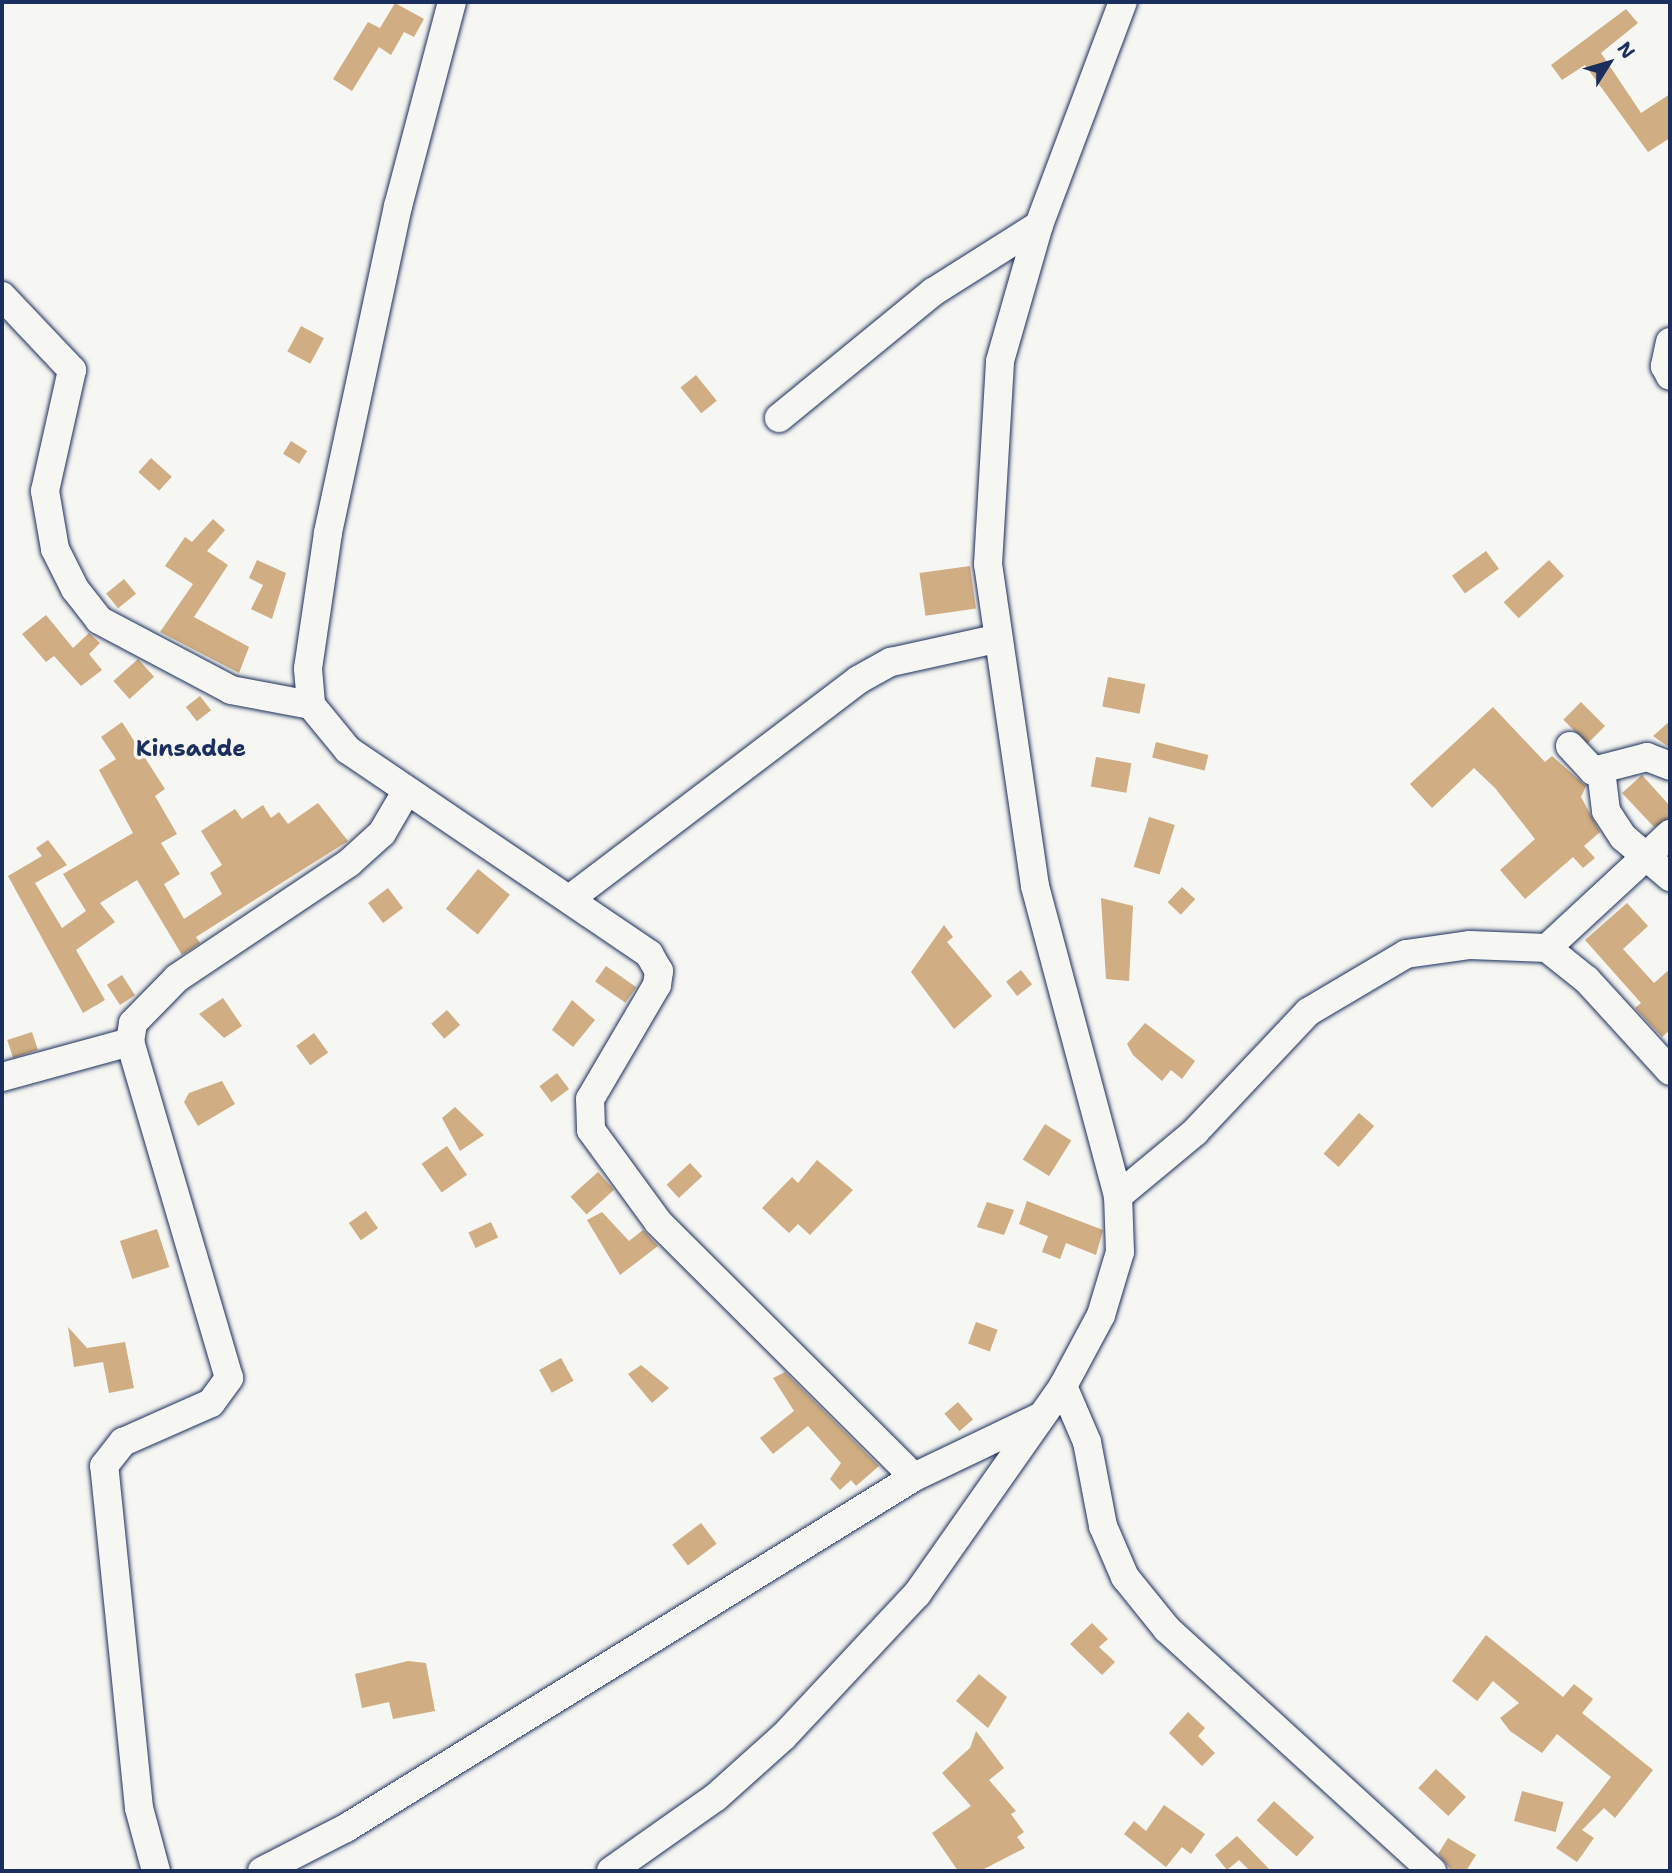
<!DOCTYPE html>
<html>
<head>
<meta charset="utf-8">
<style>
  body { margin:0 }
  #map { position:relative; width:1672px; height:1873px; overflow:hidden; background:#f6f6f2; font-family:"Shantell Sans",sans-serif }
  div>[style] { position:absolute }
  [style*='--x'] { left:calc(var(--x)*1px); top:calc(var(--y)*1px); width:calc(var(--w)*1px); rotate:calc(var(--a)*1deg) }
  .building>* { inset:0; background:#d0ad82; transform-origin:0 0 }
  .roads { filter:drop-shadow(0 0 2px #1b2f5e) drop-shadow(0 0 2px #1b2f5e) }
  .minor>* { height:28px; margin:-14px; padding:0 14px; transform-origin:14px; border-radius:14px; background:#f6f6f2 }
  span { translate:-50% -50%; white-space:nowrap; text-align:center; line-height:1.15; -webkit-text-stroke:7px #f6f6f2; paint-order:stroke }
  .quarter-label { font-size:23px; color:#1b2f5e; font-weight:700 }
  .frame { position:absolute; inset:0; border:4px solid #1b2f5e; pointer-events:none }
  .north { position:absolute; left:1574px; top:28px; width:70px; height:70px; -webkit-text-stroke:5px #f6f6f2; paint-order:stroke; rotate:53deg; font-size:19px; font-weight:700; line-height:28px; text-align:center; color:#1b2f5e }
  .north::after { content:''; display:block; margin:auto; width:24px; height:32px; background:#1b2f5e; clip-path:polygon(50% 0,100% 100%,50% 72%,0 100%) }
</style>
</head>
<body>
<div id="map">
  <div class="building">
    <i style="clip-path:polygon(395px 3px,424px 19px,414px 37px,404px 32px,391px 55px,379px 47px,352px 91px,333px 79px,368px 22px,380px 28px)"></i>
    <i style="clip-path:polygon(1626px 9px,1638px 23px,1601px 53px,1641px 113px,1670px 94px,1670px 138px,1648px 152px,1585px 65px,1562px 80px,1551px 65px)"></i>
    <i style="left:301px;top:326px;width:26px;height:29px;rotate:28deg"></i>
    <i style="left:696px;top:375px;width:33px;height:20px;rotate:51deg"></i>
    <i style="left:291px;top:441px;width:19px;height:15px;rotate:32deg"></i>
    <i style="left:151px;top:458px;width:28px;height:19px;rotate:42deg"></i>
    <i style="clip-path:polygon(213px 519px,225px 530px,207px 551px,228px 565px,194px 617px,249px 647px,239px 673px,160px 632px,193px 584px,165px 566px,185px 537px,192px 542px)"></i>
    <i style="left:1486px;top:551px;width:22px;height:42px;rotate:54deg"></i>
    <i style="clip-path:polygon(257px 560px,286px 573px,272px 619px,251px 609px,263px 585px,249px 578px)"></i>
    <i style="left:1549px;top:560px;width:22px;height:62px;rotate:47deg"></i>
    <i style="left:970px;top:566px;width:43px;height:51px;rotate:82deg"></i>
    <i style="left:124px;top:579px;width:19px;height:23px;rotate:51deg"></i>
    <i style="clip-path:polygon(46px 615px,73px 648px,89px 633px,100px 643px,89px 654px,102px 670px,81px 686px,54px 656px,46px 662px,22px 634px)"></i>
    <i style="left:138px;top:659px;width:24px;height:33px;rotate:48deg"></i>
    <i style="left:1108px;top:677px;width:38px;height:30px;rotate:11deg"></i>
    <i style="left:200px;top:696px;width:18px;height:18px;rotate:52deg"></i>
    <i style="left:1581px;top:702px;width:34px;height:25px;rotate:45deg"></i>
    <i style="clip-path:polygon(1493px 707px,1545px 762px,1552px 756px,1586px 786px,1581px 797px,1600px 832px,1584px 846px,1595px 858px,1583px 868px,1573px 857px,1525px 899px,1500px 870px,1535px 839px,1495px 788px,1474px 768px,1432px 808px,1410px 784px)"></i>
    <i style="clip-path:polygon(1670px 721px,1670px 748px,1653px 736px)"></i>
    <i style="clip-path:polygon(122px 722px,165px 789px,155px 796px,177px 834px,161px 843px,180px 874px,164px 884px,184px 919px,222px 894px,210px 873px,222px 865px,201px 831px,235px 809px,242px 819px,263px 805px,271px 818px,279px 812px,288px 824px,318px 803px,348px 841px,196px 937px,200px 943px,182px 955px,137px 880px,100px 903px,115px 922px,76px 950px,105px 1000px,83px 1013px,8px 876px,42px 856px,36px 848px,48px 840px,67px 865px,35px 883px,62px 928px,86px 911px,63px 874px,133px 833px,99px 770px,116px 759px,101px 737px)"></i>
    <i style="left:1156px;top:742px;width:54px;height:16px;rotate:14deg"></i>
    <i style="left:1096px;top:757px;width:36px;height:30px;rotate:10deg"></i>
    <i style="clip-path:polygon(1642px 775px,1670px 806px,1670px 818px,1654px 827px,1622px 793px)"></i>
    <i style="left:1149px;top:817px;width:27px;height:52px;rotate:17deg"></i>
    <i style="left:478px;top:869px;width:41px;height:51px;rotate:39deg"></i>
    <i style="left:1182px;top:887px;width:18px;height:21px;rotate:43deg"></i>
    <i style="left:388px;top:888px;width:25px;height:25px;rotate:53deg"></i>
    <i style="clip-path:polygon(1101px 898px,1133px 906px,1129px 981px,1106px 979px)"></i>
    <i style="clip-path:polygon(1627px 903px,1648px 926px,1623px 949px,1654px 983px,1670px 969px,1670px 1030px,1662px 1037px,1635px 1008px,1641px 1003px,1585px 940px)"></i>
    <i style="clip-path:polygon(944px 925px,953px 937px,947px 942px,992px 996px,954px 1029px,911px 972px)"></i>
    <i style="left:606px;top:966px;width:37px;height:19px;rotate:35deg"></i>
    <i style="left:1021px;top:970px;width:18px;height:19px;rotate:52deg"></i>
    <i style="left:122px;top:975px;width:24px;height:18px;rotate:57deg"></i>
    <i style="clip-path:polygon(223px 998px,242px 1026px,224px 1038px,199px 1014px)"></i>
    <i style="clip-path:polygon(572px 1000px,595px 1020px,573px 1047px,552px 1030px)"></i>
    <i style="left:447px;top:1010px;width:20px;height:21px;rotate:49deg"></i>
    <i style="clip-path:polygon(1145px 1023px,1195px 1061px,1182px 1079px,1171px 1070px,1162px 1081px,1133px 1055px,1127px 1044px)"></i>
    <i style="left:32px;top:1032px;width:19px;height:26px;rotate:72deg"></i>
    <i style="left:314px;top:1033px;width:24px;height:22px;rotate:54deg"></i>
    <i style="left:557px;top:1073px;width:20px;height:22px;rotate:53deg"></i>
    <i style="clip-path:polygon(222px 1081px,235px 1104px,198px 1126px,184px 1102px,189px 1093px)"></i>
    <i style="clip-path:polygon(455px 1107px,484px 1135px,460px 1151px,442px 1118px)"></i>
    <i style="left:1359px;top:1113px;width:20px;height:54px;rotate:41deg"></i>
    <i style="left:1045px;top:1124px;width:31px;height:42px;rotate:32deg"></i>
    <i style="left:447px;top:1146px;width:35px;height:31px;rotate:55deg"></i>
    <i style="clip-path:polygon(817px 1160px,853px 1190px,810px 1235px,798px 1224px,789px 1233px,762px 1208px,792px 1177px,798px 1183px)"></i>
    <i style="left:690px;top:1163px;width:18px;height:32px;rotate:47deg"></i>
    <i style="left:598px;top:1172px;width:24px;height:37px;rotate:48deg"></i>
    <i style="clip-path:polygon(1027px 1201px,1103px 1230px,1096px 1255px,1066px 1243px,1060px 1259px,1042px 1252px,1048px 1236px,1019px 1224px)"></i>
    <i style="clip-path:polygon(987px 1202px,1014px 1210px,1004px 1235px,977px 1227px)"></i>
    <i style="left:366px;top:1211px;width:21px;height:21px;rotate:55deg"></i>
    <i style="clip-path:polygon(602px 1212px,629px 1241px,643px 1230px,658px 1246px,620px 1275px,587px 1220px)"></i>
    <i style="left:491px;top:1222px;width:17px;height:25px;rotate:65deg"></i>
    <i style="left:157px;top:1229px;width:40px;height:39px;rotate:72deg"></i>
    <i style="left:976px;top:1322px;width:23px;height:23px;rotate:20deg"></i>
    <i style="clip-path:polygon(68px 1327px,87px 1348px,125px 1342px,134px 1388px,109px 1393px,103px 1362px,74px 1367px)"></i>
    <i style="left:561px;top:1358px;width:26px;height:25px;rotate:61deg"></i>
    <i style="clip-path:polygon(641px 1365px,669px 1388px,652px 1403px,628px 1374px)"></i>
    <i style="clip-path:polygon(785px 1372px,879px 1466px,856px 1486px,851px 1480px,840px 1490px,830px 1479px,841px 1463px,808px 1426px,773px 1454px,760px 1438px,794px 1411px,773px 1378px)"></i>
    <i style="left:958px;top:1402px;width:23px;height:18px;rotate:49deg"></i>
    <i style="left:701px;top:1523px;width:26px;height:36px;rotate:53deg"></i>
    <i style="clip-path:polygon(1092px 1623px,1108px 1639px,1099px 1647px,1115px 1662px,1102px 1675px,1070px 1644px)"></i>
    <i style="clip-path:polygon(1486px 1635px,1563px 1697px,1574px 1684px,1593px 1699px,1582px 1713px,1653px 1770px,1615px 1818px,1604px 1808px,1582px 1830px,1594px 1838px,1577px 1862px,1556px 1848px,1611px 1777px,1557px 1734px,1542px 1753px,1510px 1731px,1500px 1718px,1519px 1703px,1493px 1681px,1477px 1701px,1452px 1681px)"></i>
    <i style="clip-path:polygon(408px 1661px,426px 1663px,435px 1711px,393px 1719px,389px 1702px,362px 1708px,355px 1674px)"></i>
    <i style="clip-path:polygon(979px 1674px,1007px 1697px,988px 1728px,956px 1701px)"></i>
    <i style="clip-path:polygon(1188px 1712px,1205px 1728px,1198px 1736px,1215px 1753px,1202px 1766px,1169px 1733px)"></i>
    <i style="clip-path:polygon(976px 1731px,1004px 1768px,989px 1780px,1016px 1811px,1011px 1814px,1024px 1832px,1017px 1837px,1025px 1848px,980px 1871px,958px 1871px,932px 1833px,971px 1806px,942px 1773px,970px 1748px)"></i>
    <i style="left:1436px;top:1769px;width:41px;height:26px;rotate:43deg"></i>
    <i style="left:1522px;top:1791px;width:43px;height:31px;rotate:15deg"></i>
    <i style="left:1274px;top:1801px;width:54px;height:26px;rotate:42deg"></i>
    <i style="clip-path:polygon(1164px 1805px,1205px 1834px,1191px 1854px,1182px 1847px,1166px 1867px,1124px 1834px,1134px 1821px,1146px 1831px)"></i>
    <i style="clip-path:polygon(1237px 1836px,1240px 1839px,1271px 1871px,1250px 1871px,1239px 1860px,1227px 1870px,1215px 1855px)"></i>
    <i style="clip-path:polygon(1448px 1838px,1476px 1855px,1466px 1871px,1452px 1871px,1438px 1854px)"></i>
  </div>
  <div class="roads">
    <div class="minor">
      <i style="--x:452;--y:2;--w:211;--a:104.8"></i>
      <i style="--x:398;--y:206;--w:334;--a:102.1"></i>
      <i style="--x:328;--y:533;--w:137;--a:98.4"></i>
      <i style="--x:308;--y:669;--w:36;--a:85"></i>
      <i style="--x:311;--y:705;--w:58;--a:50.6"></i>
      <i style="--x:348;--y:750;--w:364;--a:34.1"></i>
      <i style="--x:649;--y:954;--w:20;--a:60"></i>
      <i style="--x:659;--y:971;--w:14;--a:98"></i>
      <i style="--x:657;--y:985;--w:132;--a:120.4"></i>
      <i style="--x:590;--y:1099;--w:31;--a:88"></i>
      <i style="--x:591;--y:1130;--w:114;--a:53.9"></i>
      <i style="--x:658;--y:1222;--w:361;--a:44.9"></i>
      <i style="--x:2;--y:296;--w:102;--a:46.6"></i>
      <i style="--x:72;--y:370;--w:124;--a:102.6"></i>
      <i style="--x:45;--y:491;--w:59;--a:80.2"></i>
      <i style="--x:55;--y:549;--w:45;--a:63.4"></i>
      <i style="--x:75;--y:589;--w:39;--a:52"></i>
      <i style="--x:99;--y:620;--w:149;--a:27.9"></i>
      <i style="--x:231;--y:690;--w:81;--a:10.6"></i>
      <i style="--x:1670;--y:342;--w:25;--a:102"></i>
      <i style="--x:1665;--y:366;--w:11;--a:63"></i>
      <i style="--x:779;--y:418;--w:199;--a:-39.3"></i>
      <i style="--x:933;--y:292;--w:125;--a:-32.3"></i>
      <i style="--x:1570;--y:746;--w:34;--a:47"></i>
      <i style="--x:1593;--y:771;--w:56;--a:-14.5"></i>
      <i style="--x:1647;--y:757;--w:25;--a:21"></i>
      <i style="--x:1601;--y:770;--w:41;--a:83"></i>
      <i style="--x:1606;--y:811;--w:31;--a:57"></i>
      <i style="--x:1623;--y:837;--w:62;--a:40.4"></i>
      <i style="--x:571;--y:898;--w:360;--a:-37.2"></i>
      <i style="--x:858;--y:680;--w:38;--a:-29"></i>
      <i style="--x:891;--y:662;--w:107;--a:-12.4"></i>
      <i style="--x:1547;--y:948;--w:168;--a:-42.8"></i>
      <i style="--x:2;--y:1077;--w:133;--a:-15.3"></i>
      <i style="--x:1118;--y:1196;--w:100;--a:-39.7"></i>
      <i style="--x:1195;--y:1132;--w:165;--a:-46.7"></i>
      <i style="--x:1308;--y:1012;--w:114;--a:-30.6"></i>
      <i style="--x:1406;--y:954;--w:65;--a:-8"></i>
      <i style="--x:1470;--y:945;--w:77;--a:2.2"></i>
      <i style="--x:1547;--y:948;--w:51;--a:38.7"></i>
      <i style="--x:1587;--y:980;--w:123;--a:47.6"></i>
      <i style="--x:1063;--y:1386;--w:61;--a:66.8"></i>
      <i style="--x:1087;--y:1442;--w:86;--a:79.2"></i>
      <i style="--x:1103;--y:1526;--w:56;--a:66.7"></i>
      <i style="--x:1125;--y:1577;--w:67;--a:51.1"></i>
      <i style="--x:1167;--y:1629;--w:359;--a:42.4"></i>
      <i style="--x:156;--y:1871;--w:65;--a:-105.1"></i>
      <i style="--x:139;--y:1808;--w:344;--a:-95.8"></i>
      <i style="--x:104;--y:1466;--w:31;--a:-52"></i>
      <i style="--x:123;--y:1442;--w:96;--a:-23.9"></i>
      <i style="--x:211;--y:1403;--w:31;--a:-54"></i>
      <i style="--x:229;--y:1378;--w:350;--a:-106.4"></i>
      <i style="--x:130;--y:1042;--w:19;--a:-81"></i>
      <i style="--x:133;--y:1023;--w:63;--a:-45.6"></i>
      <i style="--x:177;--y:978;--w:208;--a:-33.8"></i>
      <i style="--x:350;--y:862;--w:43;--a:-42.2"></i>
      <i style="--x:382;--y:833;--w:48;--a:-59.7"></i>
      <i style="--x:262;--y:1871;--w:94;--a:-27.1"></i>
      <i style="--x:346;--y:1828;--w:668;--a:-31.71"></i>
      <i style="--x:914;--y:1477;--w:140;--a:-25.5"></i>
      <i style="--x:611;--y:1871;--w:128;--a:-35.2"></i>
      <i style="--x:716;--y:1797;--w:91;--a:-41.9"></i>
      <i style="--x:784;--y:1736;--w:195;--a:-46.9"></i>
      <i style="--x:917;--y:1594;--w:254;--a:-54.9"></i>
      <i style="--x:1063;--y:1386;--w:81;--a:-61.8"></i>
      <i style="--x:1101;--y:1315;--w:66;--a:-73.2"></i>
      <i style="--x:1120;--y:1252;--w:56;--a:-92"></i>
      <i style="--x:1118;--y:1196;--w:321;--a:-105"></i>
      <i style="--x:1035;--y:886;--w:325;--a:-98.3"></i>
      <i style="--x:988;--y:564;--w:203;--a:-86.6"></i>
      <i style="--x:1000;--y:361;--w:141;--a:-74"></i>
      <i style="--x:1039;--y:225;--w:238;--a:-69.4"></i>
    </div>
  </div>
  <div class="quarter-label">
    <span style="left:191px;top:748px">Kinsadde</span>
  </div>
  <div class="frame"></div>
  <div class="north">N</div>
</div>
</body>
</html>
